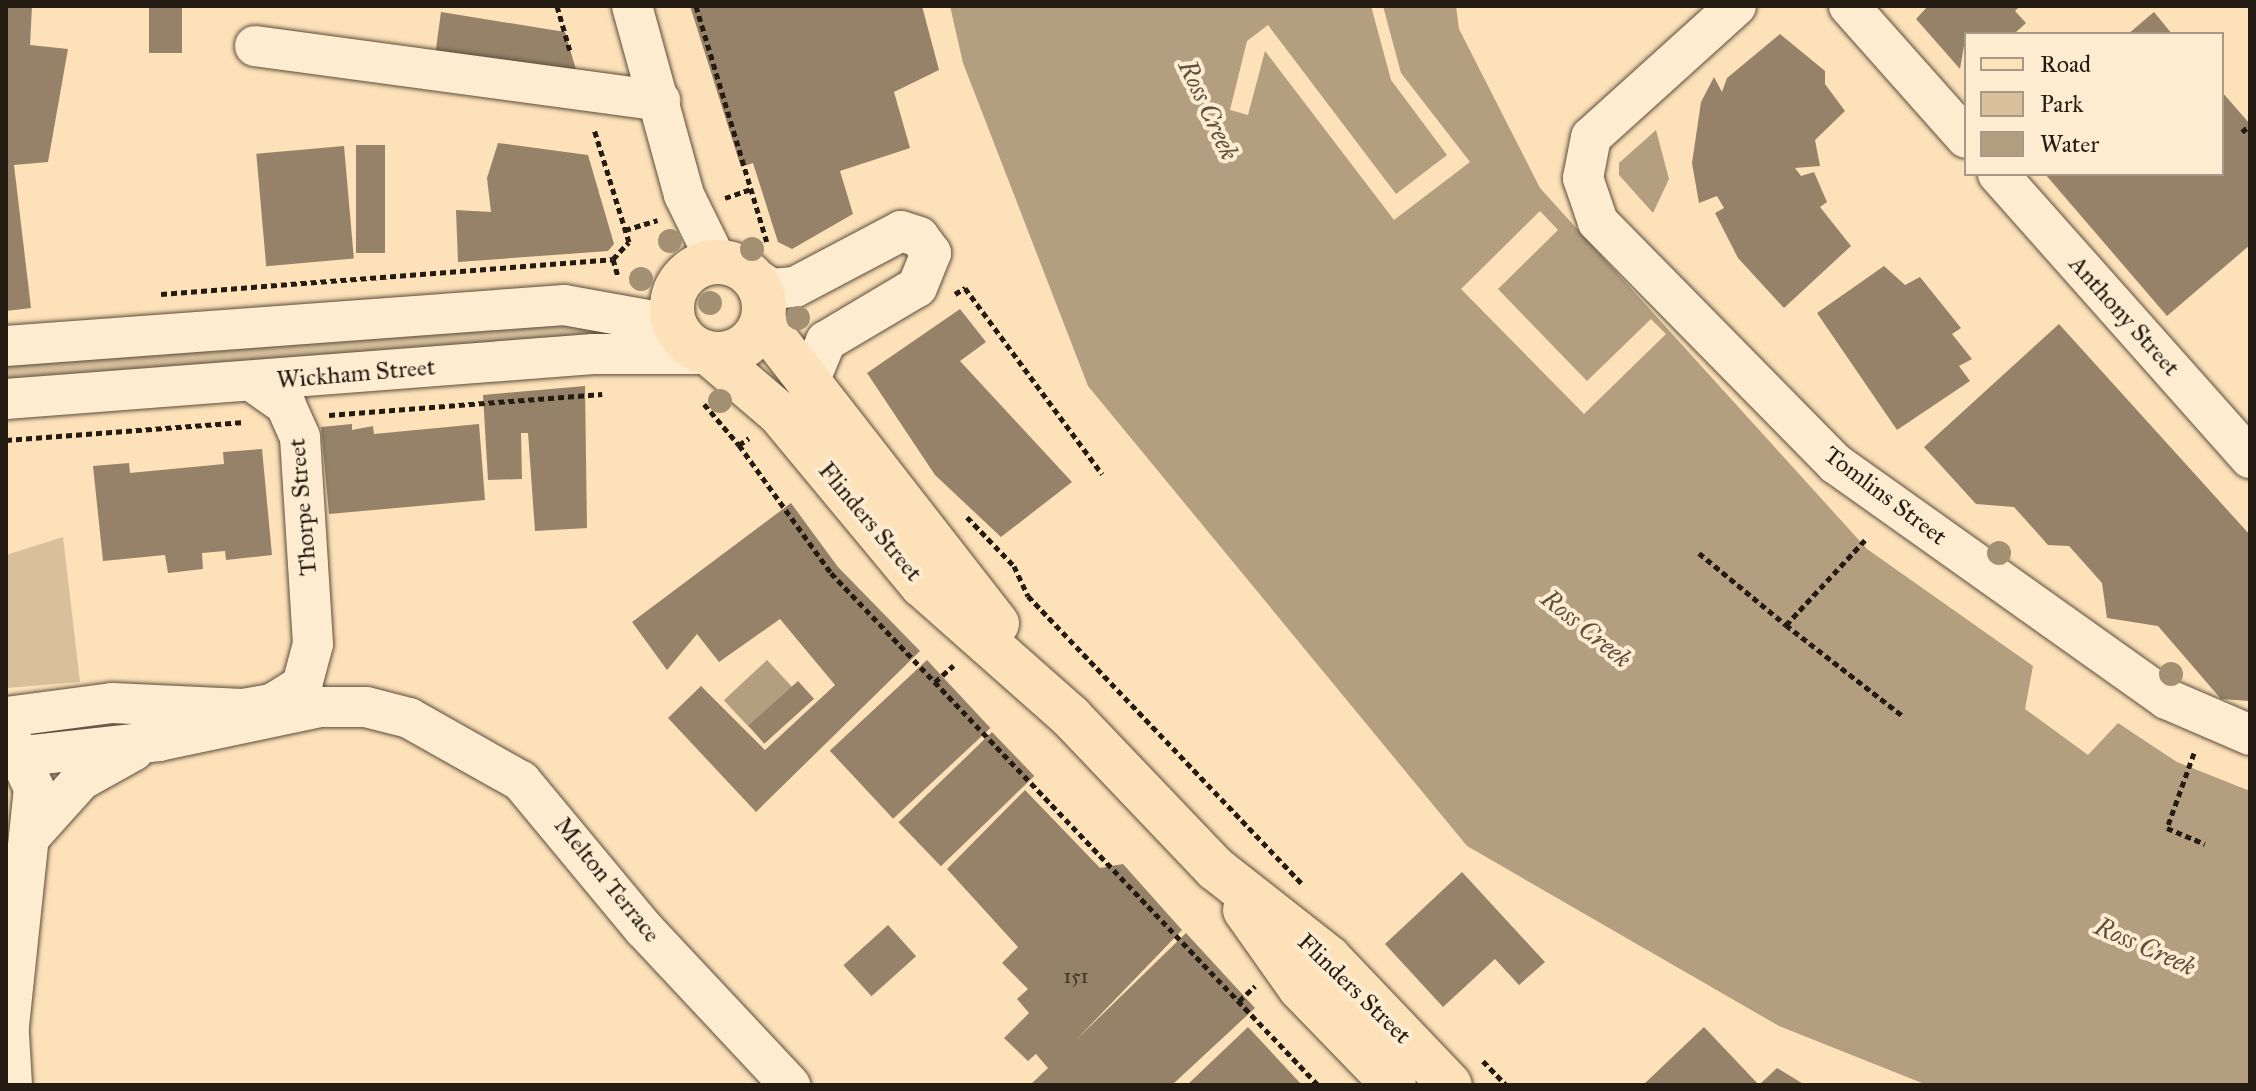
<!DOCTYPE html>
<html>
<head>
<meta charset="utf-8">
<style>
  body { margin:0 }
  #map { position:relative; width:2256px; height:1091px; overflow:hidden; background:#fde1b8; font-family:"IM FELL Great Primer",serif }
  div>[style] { position:absolute }
  [style*='--x'] { left:calc(var(--x)*1px); top:calc(var(--y)*1px); width:calc(var(--w)*1px); rotate:calc(var(--a)*1deg) }
  .green>* { inset:0; background:#d8c09c }
  .water>* { inset:0; background:#b39e80; transform-origin:0 0 }
  .pier>* { inset:0; background:#fde1b8 }
  .building>* { inset:0; background:#958268; transform-origin:0 0 }
  .path>* { height:5px; margin-top:-2.5px; transform-origin:0; background:repeating-linear-gradient(90deg,#241c12 0 6px,transparent 0 10px) }
  .roads { filter:drop-shadow(0 0 2px #5a4d3c) drop-shadow(0 0 2px #5a4d3c) }
  .minor>* { height:40px; margin:-20px; padding:0 20px; transform-origin:20px; border-radius:20px; background:#feecd1 }
  .major>* { height:44px; margin:-22px; padding:0 22px; transform-origin:22px; border-radius:22px; background:#fde1b8 }
  .major>.ring { margin:-22px; padding:0; box-sizing:content-box; background:none; border:44px solid #fde1b8; border-radius:50% }
  .trees>* { width:24px; height:24px; margin:-12px; border-radius:50%; background:#a39073 }
  span { translate:-50% -50%; white-space:nowrap; text-align:center; line-height:1.15; -webkit-text-stroke:8px #feecd1; paint-order:stroke }
  .number-label { font-size:20px; color:#403628 }
  .number-label span { -webkit-text-stroke-width:0 }
  .street-label { font-size:24px; color:#241c12 }
  .water-label { font-size:26px; color:#5d503e; font-style:italic }
  .frame { position:absolute; inset:0; border:8px solid #241c12; pointer-events:none }
  .legend { position:absolute; left:1964px; top:32px; width:260px; height:144px; box-sizing:border-box; background:#feecd1; border:2px solid #a79985; margin:0; padding:10px 14px; list-style:none; font-size:24px; color:#241c12 }
  .legend li { display:flex; align-items:center; gap:16px; height:40px }
  .legend b { width:40px; border:2px solid #a79985 }
</style>
</head>
<body>
<div id="map">
  <div class="green">
    <i style="clip-path:polygon(553px 318px,622px 333px,6px 378px,6px 359px)"></i>
    <i style="clip-path:polygon(63px 537px,80px 682px,6px 688px,6px 555px)"></i>
  </div>
  <div class="water">
    <i style="clip-path:polygon(950px 6px,1456px 6px,1459px 29px,1540px 188px,1867px 549px,2033px 666px,2025px 709px,2088px 755px,2118px 723px,2177px 762px,2250px 791px,2250px 1085px,1927px 1085px,1779px 1026px,1467px 846px,1088px 386px,963px 63px)"></i>
    <i style="clip-path:polygon(1656px 130px,1669px 179px,1653px 213px,1619px 175px,1619px 163px)"></i>
    <i style="left:767px;top:660px;width:37px;height:59px;rotate:47deg"></i>
  </div>
  <div class="pier">
    <i style="clip-path:polygon(1371px 6px,1383px 6px,1401px 73px,1470px 162px,1394px 220px,1265px 51px,1248px 115px,1230px 110px,1247px 41px,1268px 25px,1396px 194px,1447px 155px,1391px 80px)"></i>
    <i style="clip-path:polygon(1540px 211px,1558px 230px,1498px 289px,1587px 381px,1651px 319px,1666px 334px,1584px 414px,1461px 289px)"></i>
  </div>
  <div class="building">
    <i style="clip-path:polygon(6px 6px,32px 6px,30px 45px,68px 49px,48px 162px,14px 165px,31px 308px,6px 311px)"></i>
    <i style="left:149px;top:6px;width:33px;height:47px"></i>
    <i style="clip-path:polygon(690px 6px,922px 6px,939px 70px,894px 92px,910px 148px,840px 171px,853px 214px,792px 249px,778px 242px,753px 163px,741px 167px)"></i>
    <i style="clip-path:polygon(1928px 6px,2020px 6px,2015px 11px,2026px 23px,2014px 34px,1966px 34px,1960px 69px,1916px 19px)"></i>
    <i style="clip-path:polygon(441px 12px,565px 32px,579px 80px,435px 56px)"></i>
    <i style="clip-path:polygon(2154px 12px,2172px 34px,2128px 34px)"></i>
    <i style="clip-path:polygon(1780px 34px,1825px 71px,1825px 84px,1845px 111px,1815px 140px,1820px 166px,1795px 168px,1801px 176px,1814px 172px,1827px 202px,1820px 207px,1851px 246px,1784px 308px,1738px 258px,1715px 213px,1724px 208px,1717px 196px,1699px 203px,1692px 163px,1701px 102px,1714px 77px,1722px 92px,1727px 78px)"></i>
    <i style="clip-path:polygon(2222px 92px,2250px 124px,2250px 245px,2167px 316px,2045px 174px,2222px 174px)"></i>
    <i style="clip-path:polygon(498px 143px,588px 155px,614px 244px,608px 251px,458px 262px,456px 210px,491px 212px,487px 178px)"></i>
    <i style="left:356px;top:145px;width:29px;height:108px"></i>
    <i style="left:344px;top:146px;width:113px;height:88px;rotate:85deg"></i>
    <i style="clip-path:polygon(1884px 266px,1905px 285px,1920px 277px,1961px 328px,1952px 334px,1972px 359px,1959px 366px,1970px 381px,1897px 430px,1817px 313px)"></i>
    <i style="clip-path:polygon(960px 309px,986px 342px,960px 361px,1072px 482px,1001px 537px,935px 475px,867px 373px)"></i>
    <i style="clip-path:polygon(2059px 324px,2250px 535px,2250px 701px,2221px 699px,2158px 626px,2107px 618px,2102px 583px,2069px 546px,2048px 545px,2014px 507px,1976px 504px,1924px 447px)"></i>
    <i style="clip-path:polygon(585px 386px,587px 528px,535px 531px,528px 433px,521px 433px,522px 479px,488px 480px,483px 395px)"></i>
    <i style="clip-path:polygon(352px 424px,352px 430px,373px 426px,374px 434px,479px 424px,485px 500px,329px 514px,321px 427px)"></i>
    <i style="clip-path:polygon(262px 449px,272px 555px,226px 560px,225px 551px,202px 553px,203px 569px,168px 573px,165px 555px,103px 561px,93px 466px,129px 463px,130px 473px,224px 464px,223px 452px)"></i>
    <i style="clip-path:polygon(791px 503px,838px 567px,920px 651px,756px 812px,668px 718px,701px 686px,765px 750px,835px 685px,780px 619px,719px 662px,697px 634px,667px 670px,632px 622px)"></i>
    <i style="left:927px;top:660px;width:93px;height:133px;rotate:47deg"></i>
    <i style="left:798px;top:681px;width:24px;height:67px;rotate:48deg"></i>
    <i style="left:992px;top:732px;width:61px;height:130px;rotate:46deg"></i>
    <i style="clip-path:polygon(1025px 790px,1100px 868px,1123px 864px,1182px 930px,1076px 1040px,1186px 933px,1255px 1008px,1172px 1085px,1030px 1085px,1048px 1068px,1036px 1054px,1028px 1061px,1004px 1038px,1029px 1013px,1017px 999px,1028px 989px,1002px 963px,1018px 947px,947px 869px)"></i>
    <i style="clip-path:polygon(1462px 872px,1545px 962px,1519px 985px,1495px 959px,1443px 1007px,1385px 944px)"></i>
    <i style="left:888px;top:925px;width:42px;height:60px;rotate:48deg"></i>
    <i style="clip-path:polygon(1248px 1027px,1302px 1085px,1187px 1085px)"></i>
    <i style="clip-path:polygon(1704px 1027px,1759px 1085px,1777px 1068px,1805px 1085px,1643px 1085px)"></i>
  </div>
  <div class="path">
    <i style="--x:557;--y:6;--w:47;--a:73.9"></i>
    <i style="--x:696;--y:6;--w:246;--a:73.3"></i>
    <i style="--x:2242;--y:132;--w:11;--a:-41"></i>
    <i style="--x:725;--y:198;--w:28;--a:-19"></i>
    <i style="--x:625;--y:230;--w:34;--a:-17"></i>
    <i style="--x:613;--y:259;--w:19;--a:74"></i>
    <i style="--x:161;--y:294;--w:453;--a:-4.4"></i>
    <i style="--x:613;--y:259;--w:23;--a:-47"></i>
    <i style="--x:629;--y:242;--w:118;--a:-107.2"></i>
    <i style="--x:955;--y:294;--w:12;--a:-31"></i>
    <i style="--x:965;--y:288;--w:231;--a:53.6"></i>
    <i style="--x:704;--y:404;--w:54;--a:49.5"></i>
    <i style="--x:739;--y:445;--w:12;--a:-35"></i>
    <i style="--x:329;--y:415;--w:274;--a:-4.4"></i>
    <i style="--x:6;--y:440;--w:239;--a:-4.3"></i>
    <i style="--x:739;--y:445;--w:158;--a:54.3"></i>
    <i style="--x:831;--y:573;--w:707;--a:46.43"></i>
    <i style="--x:967;--y:517;--w:68;--a:46.2"></i>
    <i style="--x:1014;--y:566;--w:33;--a:65"></i>
    <i style="--x:1028;--y:596;--w:398;--a:46.4"></i>
    <i style="--x:1699;--y:553;--w:113;--a:39.6"></i>
    <i style="--x:1786;--y:625;--w:116;--a:-47.1"></i>
    <i style="--x:1786;--y:625;--w:148;--a:37.9"></i>
    <i style="--x:935;--y:682;--w:25;--a:-42"></i>
    <i style="--x:2194;--y:753;--w:80;--a:109.8"></i>
    <i style="--x:2167;--y:828;--w:41;--a:22.8"></i>
    <i style="--x:1239;--y:1001;--w:22;--a:-43"></i>
    <i style="--x:1483;--y:1061;--w:33;--a:46"></i>
  </div>
  <div class="roads">
    <div class="minor">
      <i style="--x:632;--y:6;--w:196;--a:74.6"></i>
      <i style="--x:684;--y:195;--w:75;--a:63.8"></i>
      <i style="--x:1736;--y:6;--w:195;--a:137.9"></i>
      <i style="--x:1591;--y:137;--w:42;--a:101"></i>
      <i style="--x:1583;--y:178;--w:46;--a:71.2"></i>
      <i style="--x:1598;--y:222;--w:339;--a:45.5"></i>
      <i style="--x:1836;--y:464;--w:406;--a:35.4"></i>
      <i style="--x:2167;--y:699;--w:90;--a:23.4"></i>
      <i style="--x:1849;--y:6;--w:176;--a:48.4"></i>
      <i style="--x:255;--y:46;--w:409;--a:7.7"></i>
      <i style="--x:1998;--y:174;--w:380;--a:48.4"></i>
      <i style="--x:752;--y:276;--w:23;--a:34"></i>
      <i style="--x:771;--y:289;--w:24;--a:-5"></i>
      <i style="--x:795;--y:287;--w:120;--a:-27.8"></i>
      <i style="--x:901;--y:231;--w:19;--a:18"></i>
      <i style="--x:919;--y:237;--w:20;--a:53"></i>
      <i style="--x:931;--y:253;--w:37;--a:112"></i>
      <i style="--x:917;--y:287;--w:106;--a:149.3"></i>
      <i style="--x:826;--y:341;--w:47;--a:112.7"></i>
      <i style="--x:6;--y:346;--w:560;--a:-4.2"></i>
      <i style="--x:564;--y:305;--w:113;--a:10.2"></i>
      <i style="--x:6;--y:399;--w:589;--a:-4.38"></i>
      <i style="--x:593;--y:354;--w:113;--a:0"></i>
      <i style="--x:6;--y:717;--w:107;--a:-7.5"></i>
      <i style="--x:112;--y:703;--w:131;--a:2.6"></i>
      <i style="--x:243;--y:709;--w:29;--a:-10"></i>
      <i style="--x:272;--y:704;--w:36;--a:-32"></i>
      <i style="--x:302;--y:685;--w:42;--a:-75"></i>
      <i style="--x:313;--y:644;--w:207;--a:-93.6"></i>
      <i style="--x:300;--y:437;--w:35;--a:-114"></i>
      <i style="--x:286;--y:405;--w:39;--a:-145"></i>
      <i style="--x:9;--y:735;--w:59;--a:64.7"></i>
      <i style="--x:34;--y:788;--w:240;--a:96"></i>
      <i style="--x:6;--y:758;--w:154;--a:-6.3"></i>
      <i style="--x:159;--y:741;--w:165;--a:-11.9"></i>
      <i style="--x:320;--y:707;--w:46;--a:0"></i>
      <i style="--x:366;--y:707;--w:44;--a:14.3"></i>
      <i style="--x:409;--y:718;--w:129;--a:29.4"></i>
      <i style="--x:521;--y:781;--w:192;--a:50.3"></i>
      <i style="--x:644;--y:929;--w:214;--a:46.9"></i>
      <i style="--x:29;--y:838;--w:78;--a:-48.1"></i>
      <i style="--x:81;--y:780;--w:60;--a:-29.1"></i>
      <i style="--x:7;--y:1001;--w:84;--a:86.6"></i>
    </div>
    <div class="major">
      <i class="ring" style="left:672px;top:262px;width:48px;height:48px"></i>
      <i style="--x:763;--y:323;--w:381;--a:52.1"></i>
      <i style="--x:711;--y:355;--w:89;--a:40.5"></i>
      <i style="--x:779;--y:413;--w:224;--a:50.3"></i>
      <i style="--x:922;--y:585;--w:199;--a:41.5"></i>
      <i style="--x:1071;--y:717;--w:210;--a:46.4"></i>
      <i style="--x:1216;--y:869;--w:144;--a:38.2"></i>
      <i style="--x:1329;--y:958;--w:175;--a:46.4"></i>
      <i style="--x:1245;--y:910;--w:95;--a:54.8"></i>
      <i style="--x:1300;--y:988;--w:135;--a:45.9"></i>
    </div>
  </div>
  <div class="trees">
    <i style="left:670px;top:241px"></i>
    <i style="left:752px;top:249px"></i>
    <i style="left:641px;top:279px"></i>
    <i style="left:710px;top:303px"></i>
    <i style="left:798px;top:318px"></i>
    <i style="left:720px;top:401px"></i>
    <i style="left:1999px;top:553px"></i>
    <i style="left:2171px;top:674px"></i>
  </div>
  <div class="number-label">
    <span style="left:1076px;top:976px">151</span>
  </div>
  <div class="street-label">
    <span style="left:2124px;top:316px;rotate:48deg">Anthony Street</span>
    <span style="left:356px;top:374px;rotate:-5deg">Wickham Street</span>
    <span style="left:1885px;top:496px;rotate:37deg">Tomlins Street</span>
    <span style="left:303px;top:507px;rotate:-95deg">Thorpe Street</span>
    <span style="left:870px;top:522px;rotate:50deg">Flinders Street</span>
    <span style="left:607px;top:880px;rotate:51deg">Melton Terrace</span>
    <span style="left:1354px;top:989px;rotate:44deg">Flinders Street</span>
  </div>
  <div class="water-label">
    <span style="left:1208px;top:110px;rotate:65deg">Ross Creek</span>
    <span style="left:1586px;top:629px;rotate:39deg">Ross Creek</span>
    <span style="left:2145px;top:947px;rotate:24deg">Ross Creek</span>
  </div>
  <div class="frame"></div>
  <ul class="legend">
  <li><b style="height:10px;background:#fde1b8"></b>Road</li>
  <li><b style="height:22px;background:#d8c09c"></b>Park</li>
  <li><b style="height:22px;background:#b39e80"></b>Water</li>
  </ul>
</div>
</body>
</html>
